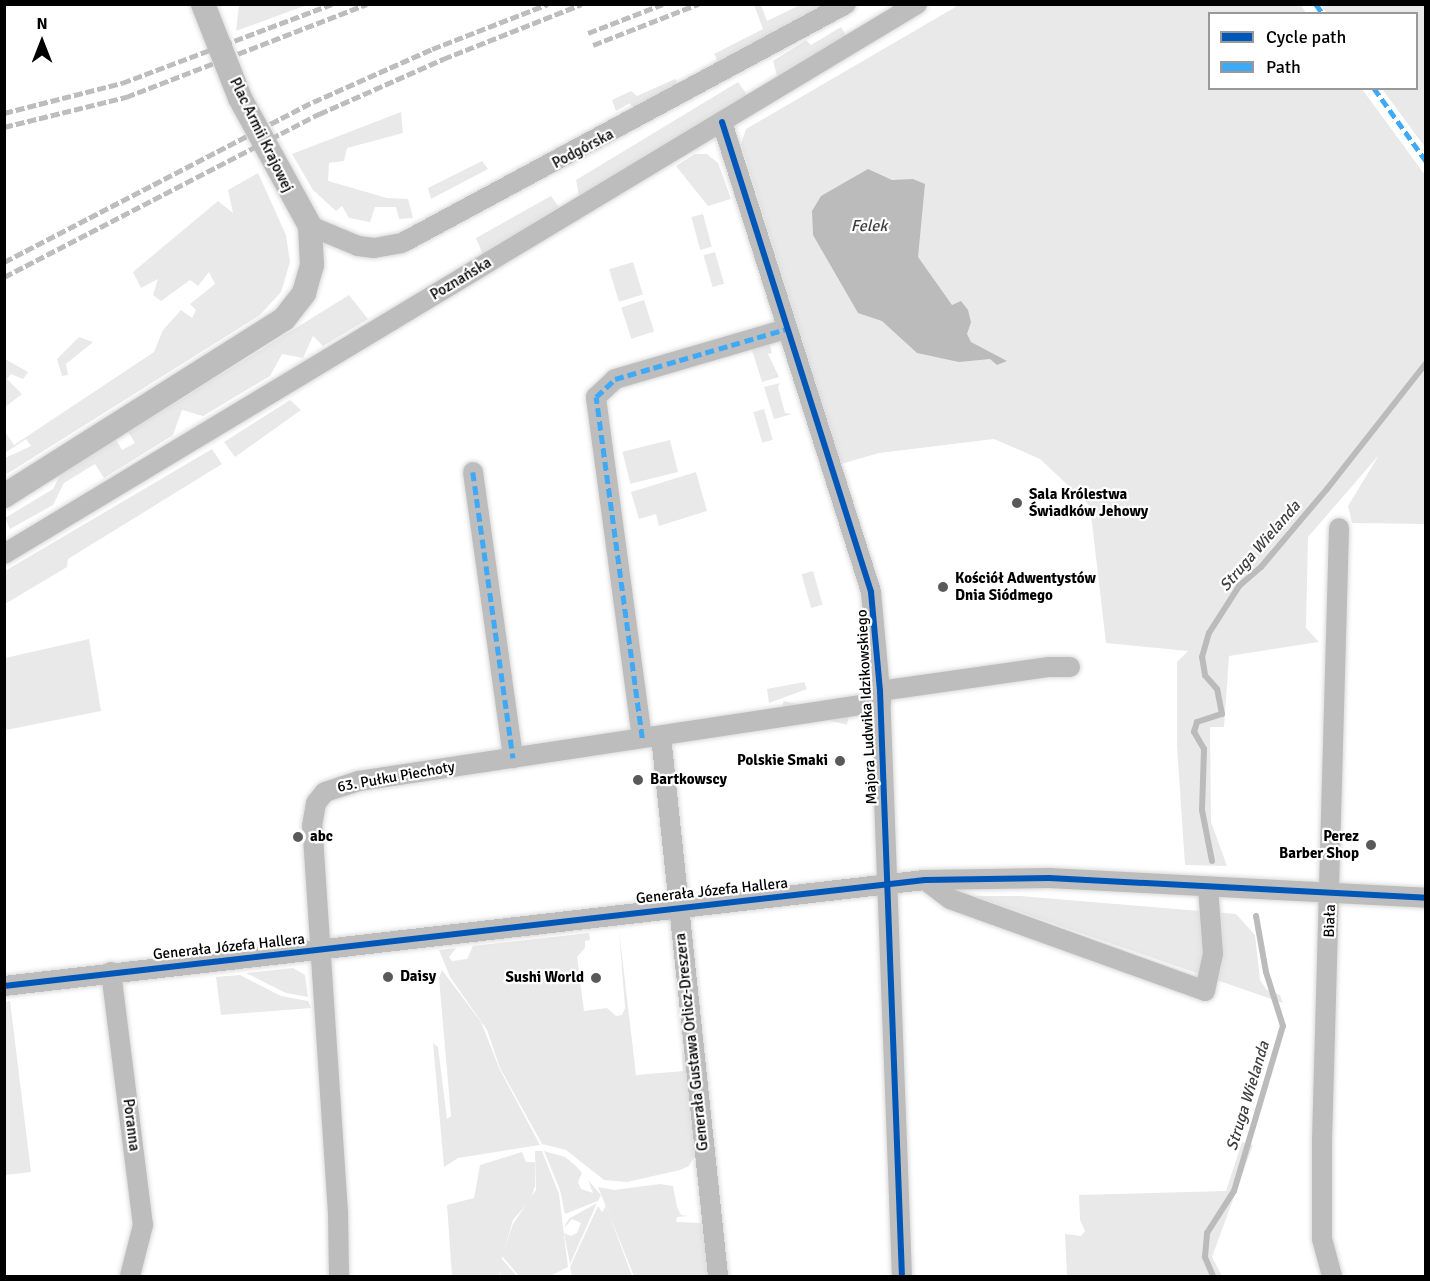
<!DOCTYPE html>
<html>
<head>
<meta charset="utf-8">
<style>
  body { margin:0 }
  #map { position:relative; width:1430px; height:1281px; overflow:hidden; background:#fff; font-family:Signika,sans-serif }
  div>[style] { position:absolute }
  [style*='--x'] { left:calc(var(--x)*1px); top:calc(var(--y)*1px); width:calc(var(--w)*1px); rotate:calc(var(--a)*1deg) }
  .green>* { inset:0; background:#e9e9e9; transform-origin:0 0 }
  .water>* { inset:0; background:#bbb }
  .stream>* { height:6px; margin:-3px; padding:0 3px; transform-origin:3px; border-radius:3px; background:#bbb }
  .roads { filter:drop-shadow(0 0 2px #dbdbdb) drop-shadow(0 0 2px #dbdbdb) }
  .minor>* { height:20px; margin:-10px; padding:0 10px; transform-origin:10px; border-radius:10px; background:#bdbdbd }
  .major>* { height:24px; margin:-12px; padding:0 12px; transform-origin:12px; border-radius:12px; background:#bdbdbd }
  .rail>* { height:4.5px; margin-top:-2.25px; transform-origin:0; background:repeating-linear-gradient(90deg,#bdbdbd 0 9px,transparent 0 12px) }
  .quiet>* { height:4.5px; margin-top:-2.25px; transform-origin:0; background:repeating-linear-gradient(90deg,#3fa9f5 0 9px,transparent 0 13.5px) }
  .cycleway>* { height:6px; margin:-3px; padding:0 3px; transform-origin:3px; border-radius:3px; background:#0057b8 }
  .dots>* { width:16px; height:16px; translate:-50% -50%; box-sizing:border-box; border:3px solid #fff; border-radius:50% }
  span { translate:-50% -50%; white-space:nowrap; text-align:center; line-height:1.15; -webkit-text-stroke:4.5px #fff; paint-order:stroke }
  .street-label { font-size:15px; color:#000 }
  .poi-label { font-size:15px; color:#000; font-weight:700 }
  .left { translate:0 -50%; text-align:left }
  .right { translate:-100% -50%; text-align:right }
  .water-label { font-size:16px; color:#3f3f3f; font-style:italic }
  .frame { position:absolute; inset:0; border:6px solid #000; pointer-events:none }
  .legend { position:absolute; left:1208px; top:12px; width:210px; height:78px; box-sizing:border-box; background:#fff; border:2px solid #999; margin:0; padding:8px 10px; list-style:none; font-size:18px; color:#000 }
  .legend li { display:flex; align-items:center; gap:12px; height:30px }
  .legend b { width:30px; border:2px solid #999 }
  .north { position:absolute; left:12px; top:12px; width:60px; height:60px; -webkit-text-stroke:4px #fff; paint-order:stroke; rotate:0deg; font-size:16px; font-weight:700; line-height:24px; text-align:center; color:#000 }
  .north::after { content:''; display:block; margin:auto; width:21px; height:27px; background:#000; clip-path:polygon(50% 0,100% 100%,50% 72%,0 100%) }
</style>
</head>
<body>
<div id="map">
  <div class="green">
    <i style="clip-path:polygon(1300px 4px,1306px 13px,1210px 14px,1210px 88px,1362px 89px,1425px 175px,1425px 524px,1352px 523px,1348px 506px,1379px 455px,1308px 537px,1306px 628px,1319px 642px,1229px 656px,1224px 727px,1210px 727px,1211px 822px,1227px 866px,1185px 865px,1177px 746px,1177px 662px,1188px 651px,1106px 643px,1090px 506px,1040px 459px,994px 439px,879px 453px,841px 464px,741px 144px,746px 129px,959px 5px)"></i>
    <i style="clip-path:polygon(239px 5px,239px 4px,307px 5px,236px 31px)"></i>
    <i style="clip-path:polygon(754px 5px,761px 5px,767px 21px,800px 5px,829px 5px,720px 65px,714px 54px,763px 29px)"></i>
    <i style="clip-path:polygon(1320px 5px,1425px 5px,1425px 147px,1382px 89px,1416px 88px,1416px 14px,1327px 13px)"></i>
    <i style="clip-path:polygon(841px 27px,846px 35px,777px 76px,773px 61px,806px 40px,811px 45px)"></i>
    <i style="clip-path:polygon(675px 79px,683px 89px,635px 113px,630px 103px,616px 111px,612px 100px,631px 91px,637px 96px)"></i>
    <i style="clip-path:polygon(738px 82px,748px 96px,579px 196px,576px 180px)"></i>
    <i style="clip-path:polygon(401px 112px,403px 133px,347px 148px,344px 161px,329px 163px,328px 181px,387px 198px,408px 199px,413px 218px,399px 219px,396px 207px,375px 207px,370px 222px,349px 218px,342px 206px,336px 211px,313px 190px,292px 154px)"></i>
    <i style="clip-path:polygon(695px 154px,707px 154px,718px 163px,731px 199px,708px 206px,676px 166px)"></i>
    <i style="clip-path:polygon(482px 161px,488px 169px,431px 199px,428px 188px)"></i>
    <i style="clip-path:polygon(258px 173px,286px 235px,290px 262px,281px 292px,260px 315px,5px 475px,5px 458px,31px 446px,26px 439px,5px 453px,5px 432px,14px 445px,154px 352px,163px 330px,181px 310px,192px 318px,196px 310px,190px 304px,215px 284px,209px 272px,198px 286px,190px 280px,161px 301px,153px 295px,158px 279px,141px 288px,133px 272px,218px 201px,233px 213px,228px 190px)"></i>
    <i style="clip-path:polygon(551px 196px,559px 207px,483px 255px,476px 238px)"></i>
    <i style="left:703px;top:214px;width:34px;height:12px;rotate:75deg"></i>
    <i style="left:715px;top:252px;width:33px;height:12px;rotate:74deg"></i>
    <i style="left:633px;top:262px;width:34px;height:25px;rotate:73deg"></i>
    <i style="clip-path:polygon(349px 295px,368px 319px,323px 346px,313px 336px,303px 358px,282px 354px,270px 376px,203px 416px,182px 410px,173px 435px,104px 478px,95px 464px,64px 483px,53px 505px,10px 529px,5px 518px,53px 489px,60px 475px,115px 438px,122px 450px,135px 443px,128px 432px)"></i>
    <i style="left:644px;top:300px;width:33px;height:24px;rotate:72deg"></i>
    <i style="clip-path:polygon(79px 337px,93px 342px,66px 364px,68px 375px,62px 376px,57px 359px)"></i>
    <i style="clip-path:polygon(769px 342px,772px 353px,768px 354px,779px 377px,762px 382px,751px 347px)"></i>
    <i style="clip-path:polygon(5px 359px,28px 372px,23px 379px,11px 374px,7px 379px,22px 394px,5px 407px)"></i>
    <i style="clip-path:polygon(780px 383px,778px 387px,785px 413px,792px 414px,774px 419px,764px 387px)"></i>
    <i style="clip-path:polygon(290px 400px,301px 410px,235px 457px,224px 442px)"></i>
    <i style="left:764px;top:409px;width:32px;height:11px;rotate:74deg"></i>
    <i style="left:670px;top:440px;width:33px;height:49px;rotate:76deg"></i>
    <i style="clip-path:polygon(212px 449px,222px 464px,68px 559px,67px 567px,5px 604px,5px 571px)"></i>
    <i style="clip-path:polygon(696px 472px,707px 511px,659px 526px,656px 514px,639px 519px,631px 492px)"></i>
    <i style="left:813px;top:571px;width:35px;height:12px;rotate:74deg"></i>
    <i style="clip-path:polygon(89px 639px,101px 711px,6px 730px,5px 658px)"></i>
    <i style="clip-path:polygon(804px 682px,807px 689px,769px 703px,767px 689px)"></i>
    <i style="left:849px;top:716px;width:9px;height:67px;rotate:103deg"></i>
    <i style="clip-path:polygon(974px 896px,1020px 896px,1236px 914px,1255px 935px,1260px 980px,1267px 990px,1280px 995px,1283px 1003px)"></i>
    <i style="clip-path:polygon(619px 930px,636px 1075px,683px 1071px,682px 1053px,685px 1053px,696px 1154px,689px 1166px,680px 1170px,627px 1182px,604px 1180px,566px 1150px,542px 1144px,500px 1068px,487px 1030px,450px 977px,439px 950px,456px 948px,449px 957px,452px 961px,467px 959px,473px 946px,589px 933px,590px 940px,585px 941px,585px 948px,577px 957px,584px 1011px,607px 1008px,616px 1016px,622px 1015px,625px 1008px)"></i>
    <i style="clip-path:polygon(293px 968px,305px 975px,308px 997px,286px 993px,246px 973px)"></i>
    <i style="clip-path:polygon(442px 970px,481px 1022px,500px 1070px,540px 1145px,458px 1158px,444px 1167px,433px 1043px,438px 1047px,447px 1119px,451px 1116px,439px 978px)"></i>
    <i style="clip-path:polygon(240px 975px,281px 996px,308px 1001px,311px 1008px,221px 1015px,216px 977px)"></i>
    <i style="clip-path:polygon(10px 1001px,31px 1172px,5px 1175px,4px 1002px)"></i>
    <i style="clip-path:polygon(1242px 1142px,1253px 1145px,1212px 1257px,1222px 1276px,1067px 1276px,1065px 1234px,1081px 1236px,1085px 1231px,1080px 1220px,1079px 1195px,1226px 1191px)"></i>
    <i style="clip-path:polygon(535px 1151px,542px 1151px,559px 1194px,568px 1267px,550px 1276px,519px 1276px,502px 1256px,513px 1224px,536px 1190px)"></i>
    <i style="clip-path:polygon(544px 1151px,565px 1157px,576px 1166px,582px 1173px,578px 1182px,581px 1189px,593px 1193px,588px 1180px,601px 1195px,598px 1201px,565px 1214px,560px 1190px)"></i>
    <i style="clip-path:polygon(522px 1152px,526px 1162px,535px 1162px,535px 1186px,531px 1199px,513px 1220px,499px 1268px,501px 1258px,517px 1276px,501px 1276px,499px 1270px,500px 1276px,452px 1276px,447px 1205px,474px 1198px,480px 1165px)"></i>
    <i style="clip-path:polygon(660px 1184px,673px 1186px,677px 1207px,681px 1215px,688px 1216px,677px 1217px,676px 1222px,703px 1223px,710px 1276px,634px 1276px,598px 1187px,614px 1190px)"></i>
    <i style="clip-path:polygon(597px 1203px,570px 1264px,564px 1233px,571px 1236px,577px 1233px,581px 1223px,572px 1219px,564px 1228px,566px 1223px,570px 1218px)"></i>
    <i style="clip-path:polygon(598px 1206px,602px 1212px,606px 1206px,632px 1276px,572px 1276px,570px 1267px)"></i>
  </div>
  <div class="water">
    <i style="clip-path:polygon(868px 169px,892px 180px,913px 179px,925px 184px,918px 257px,952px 305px,961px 301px,968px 310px,971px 322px,967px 334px,971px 342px,1007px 361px,997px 365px,990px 359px,959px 362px,917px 353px,882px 321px,858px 313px,813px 235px,812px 211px,821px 196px)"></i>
  </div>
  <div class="stream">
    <i style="--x:1212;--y:861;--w:52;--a:-101.1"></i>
    <i style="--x:1202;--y:810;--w:61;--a:-88.1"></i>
    <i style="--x:1204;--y:749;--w:20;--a:-120"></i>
    <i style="--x:1194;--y:732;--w:10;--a:-73"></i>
    <i style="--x:1197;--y:722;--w:26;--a:-18"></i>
    <i style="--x:1222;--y:714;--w:25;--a:-101"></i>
    <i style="--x:1217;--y:689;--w:18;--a:-131"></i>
    <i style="--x:1205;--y:675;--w:18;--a:-99"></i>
    <i style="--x:1202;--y:657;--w:25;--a:-74"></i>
    <i style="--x:1209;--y:633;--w:56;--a:-57.4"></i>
    <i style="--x:1239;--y:586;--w:29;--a:-41"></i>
    <i style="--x:1261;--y:567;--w:102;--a:-49.8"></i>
    <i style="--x:1327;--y:489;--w:160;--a:-51.8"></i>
    <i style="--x:1213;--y:1276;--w:21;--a:-113"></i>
    <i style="--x:1205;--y:1257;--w:24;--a:-85"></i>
    <i style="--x:1207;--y:1233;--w:50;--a:-57.3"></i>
    <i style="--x:1234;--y:1191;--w:172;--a:-73.5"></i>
    <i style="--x:1283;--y:1026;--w:57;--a:-107.5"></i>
    <i style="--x:1266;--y:972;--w:57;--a:-100.1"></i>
  </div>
  <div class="roads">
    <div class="minor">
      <i style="--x:722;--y:122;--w:493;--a:72.4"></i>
      <i style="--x:871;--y:592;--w:99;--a:84.8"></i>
      <i style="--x:880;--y:691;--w:585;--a:87.85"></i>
      <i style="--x:310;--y:226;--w:52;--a:22.6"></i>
      <i style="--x:358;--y:246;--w:16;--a:7"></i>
      <i style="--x:374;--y:248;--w:28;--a:-10"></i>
      <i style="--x:402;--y:243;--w:504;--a:-28.29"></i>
      <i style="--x:473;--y:472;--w:289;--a:82"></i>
      <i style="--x:4;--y:554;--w:1066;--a:-31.07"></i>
      <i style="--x:880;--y:691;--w:171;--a:-8.1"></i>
      <i style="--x:1049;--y:667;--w:21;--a:0"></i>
      <i style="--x:661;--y:736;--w:543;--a:83.97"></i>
      <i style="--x:642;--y:738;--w:344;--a:-97.7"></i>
      <i style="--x:596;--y:397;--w:26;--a:-43"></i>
      <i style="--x:615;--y:379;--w:178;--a:-16.3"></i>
      <i style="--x:925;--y:880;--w:31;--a:37"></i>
      <i style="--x:950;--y:899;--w:271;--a:19.8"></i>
      <i style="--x:1205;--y:991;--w:38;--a:-78"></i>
      <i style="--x:1213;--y:954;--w:66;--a:-94.3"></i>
      <i style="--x:111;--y:972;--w:255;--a:82.8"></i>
      <i style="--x:143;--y:1225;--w:53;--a:104.3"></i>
      <i style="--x:4;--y:986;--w:927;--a:-6.57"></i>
      <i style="--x:925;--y:880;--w:124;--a:-0.9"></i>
      <i style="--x:1049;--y:878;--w:378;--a:3"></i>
      <i style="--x:339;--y:1276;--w:63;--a:-90.9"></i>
      <i style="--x:338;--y:1213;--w:388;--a:-93.8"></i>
      <i style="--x:312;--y:826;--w:23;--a:-80"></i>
      <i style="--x:316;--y:803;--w:14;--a:-51"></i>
      <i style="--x:325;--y:792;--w:36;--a:-18"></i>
      <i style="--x:359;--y:781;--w:528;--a:-8.61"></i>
      <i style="--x:1332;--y:1276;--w:38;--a:-105"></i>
      <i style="--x:1322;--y:1239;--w:98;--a:-90"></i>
      <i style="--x:1322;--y:1141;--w:613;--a:-88.41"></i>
    </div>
    <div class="major">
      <i style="--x:4;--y:496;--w:331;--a:-32.3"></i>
      <i style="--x:284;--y:319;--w:33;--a:-52"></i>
      <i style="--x:304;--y:293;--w:29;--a:-74"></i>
      <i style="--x:312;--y:265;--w:39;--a:-93"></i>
      <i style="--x:310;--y:226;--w:146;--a:-118.7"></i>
      <i style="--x:240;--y:98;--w:101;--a:-111.5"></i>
    </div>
  </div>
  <div class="rail">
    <i style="--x:588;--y:33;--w:80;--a:-21.1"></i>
    <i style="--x:593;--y:45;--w:113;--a:-21.3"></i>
    <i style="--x:4;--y:113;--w:122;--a:-14.3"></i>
    <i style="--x:122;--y:83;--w:224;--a:-20.6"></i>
    <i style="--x:4;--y:127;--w:126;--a:-13.8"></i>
    <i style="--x:126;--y:97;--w:258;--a:-21.1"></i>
    <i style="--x:4;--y:262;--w:348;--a:-27.4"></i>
    <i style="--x:313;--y:102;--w:130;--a:-24"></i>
    <i style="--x:432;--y:49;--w:124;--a:-21.2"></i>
    <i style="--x:4;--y:277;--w:355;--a:-27.4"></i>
    <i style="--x:319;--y:114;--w:136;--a:-23.9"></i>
    <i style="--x:443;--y:59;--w:149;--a:-21.6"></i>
  </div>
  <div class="quiet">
    <i style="--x:1316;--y:4;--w:12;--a:55"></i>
    <i style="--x:1374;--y:88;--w:90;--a:54.5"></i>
    <i style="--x:473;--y:472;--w:289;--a:82"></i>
    <i style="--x:642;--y:738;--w:344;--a:-97.7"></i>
    <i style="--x:596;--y:397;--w:26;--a:-43"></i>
    <i style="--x:615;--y:379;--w:178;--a:-16.3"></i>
  </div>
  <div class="cycleway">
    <i style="--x:722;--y:122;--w:493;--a:72.4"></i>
    <i style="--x:871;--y:592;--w:99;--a:84.8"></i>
    <i style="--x:880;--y:691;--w:585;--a:87.85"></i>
    <i style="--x:4;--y:986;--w:927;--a:-6.57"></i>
    <i style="--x:925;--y:880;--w:124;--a:-0.9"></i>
    <i style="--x:1049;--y:878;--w:378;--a:3"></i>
  </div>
  <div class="dots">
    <i style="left:1017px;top:503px;background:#595959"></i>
    <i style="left:943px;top:587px;background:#595959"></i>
    <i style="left:840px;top:761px;background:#595959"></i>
    <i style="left:638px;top:780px;background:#595959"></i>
    <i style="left:298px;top:837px;background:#595959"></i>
    <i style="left:1371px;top:845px;background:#595959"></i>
    <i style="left:388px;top:977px;background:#595959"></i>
    <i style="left:596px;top:978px;background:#595959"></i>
  </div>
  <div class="street-label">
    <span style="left:261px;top:135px;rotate:64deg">Plac Armii Krajowej</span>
    <span style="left:583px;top:149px;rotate:-28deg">Podgórska</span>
    <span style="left:461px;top:279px;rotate:-31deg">Poznańska</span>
    <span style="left:867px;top:707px;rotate:-93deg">Majora Ludwika Idzikowskiego</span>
    <span style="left:396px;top:777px;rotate:-10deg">63. Pułku Piechoty</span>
    <span style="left:712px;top:891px;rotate:-6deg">Generała Józefa Hallera</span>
    <span style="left:1330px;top:921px;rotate:-88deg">Biała</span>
    <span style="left:229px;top:947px;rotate:-6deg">Generała Józefa Hallera</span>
    <span style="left:692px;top:1042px;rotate:-96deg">Generała Gustawa Orlicz-Dreszera</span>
    <span style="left:131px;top:1125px;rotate:83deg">Poranna</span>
  </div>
  <div class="poi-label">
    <span class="left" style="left:1029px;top:503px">Sala Królestwa<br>Świadków Jehowy</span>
    <span class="left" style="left:955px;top:587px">Kościół Adwentystów<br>Dnia Siódmego</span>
    <span class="right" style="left:828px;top:761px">Polskie Smaki</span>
    <span class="left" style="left:650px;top:780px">Bartkowscy</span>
    <span class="right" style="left:1359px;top:845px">Perez<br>Barber Shop</span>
    <span class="left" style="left:310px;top:837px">abc</span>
    <span class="left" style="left:400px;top:977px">Daisy</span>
    <span class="right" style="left:584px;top:978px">Sushi World</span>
  </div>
  <div class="water-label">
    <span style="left:869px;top:226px">Felek</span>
    <span style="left:1260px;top:546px;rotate:-49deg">Struga Wielanda</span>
    <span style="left:1248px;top:1096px;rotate:-73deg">Struga Wielanda</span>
  </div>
  <div class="frame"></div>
  <ul class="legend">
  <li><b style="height:8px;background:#0057b8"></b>Cycle path</li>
  <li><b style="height:8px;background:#3fa9f5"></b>Path</li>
  </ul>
  <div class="north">N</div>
</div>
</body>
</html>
